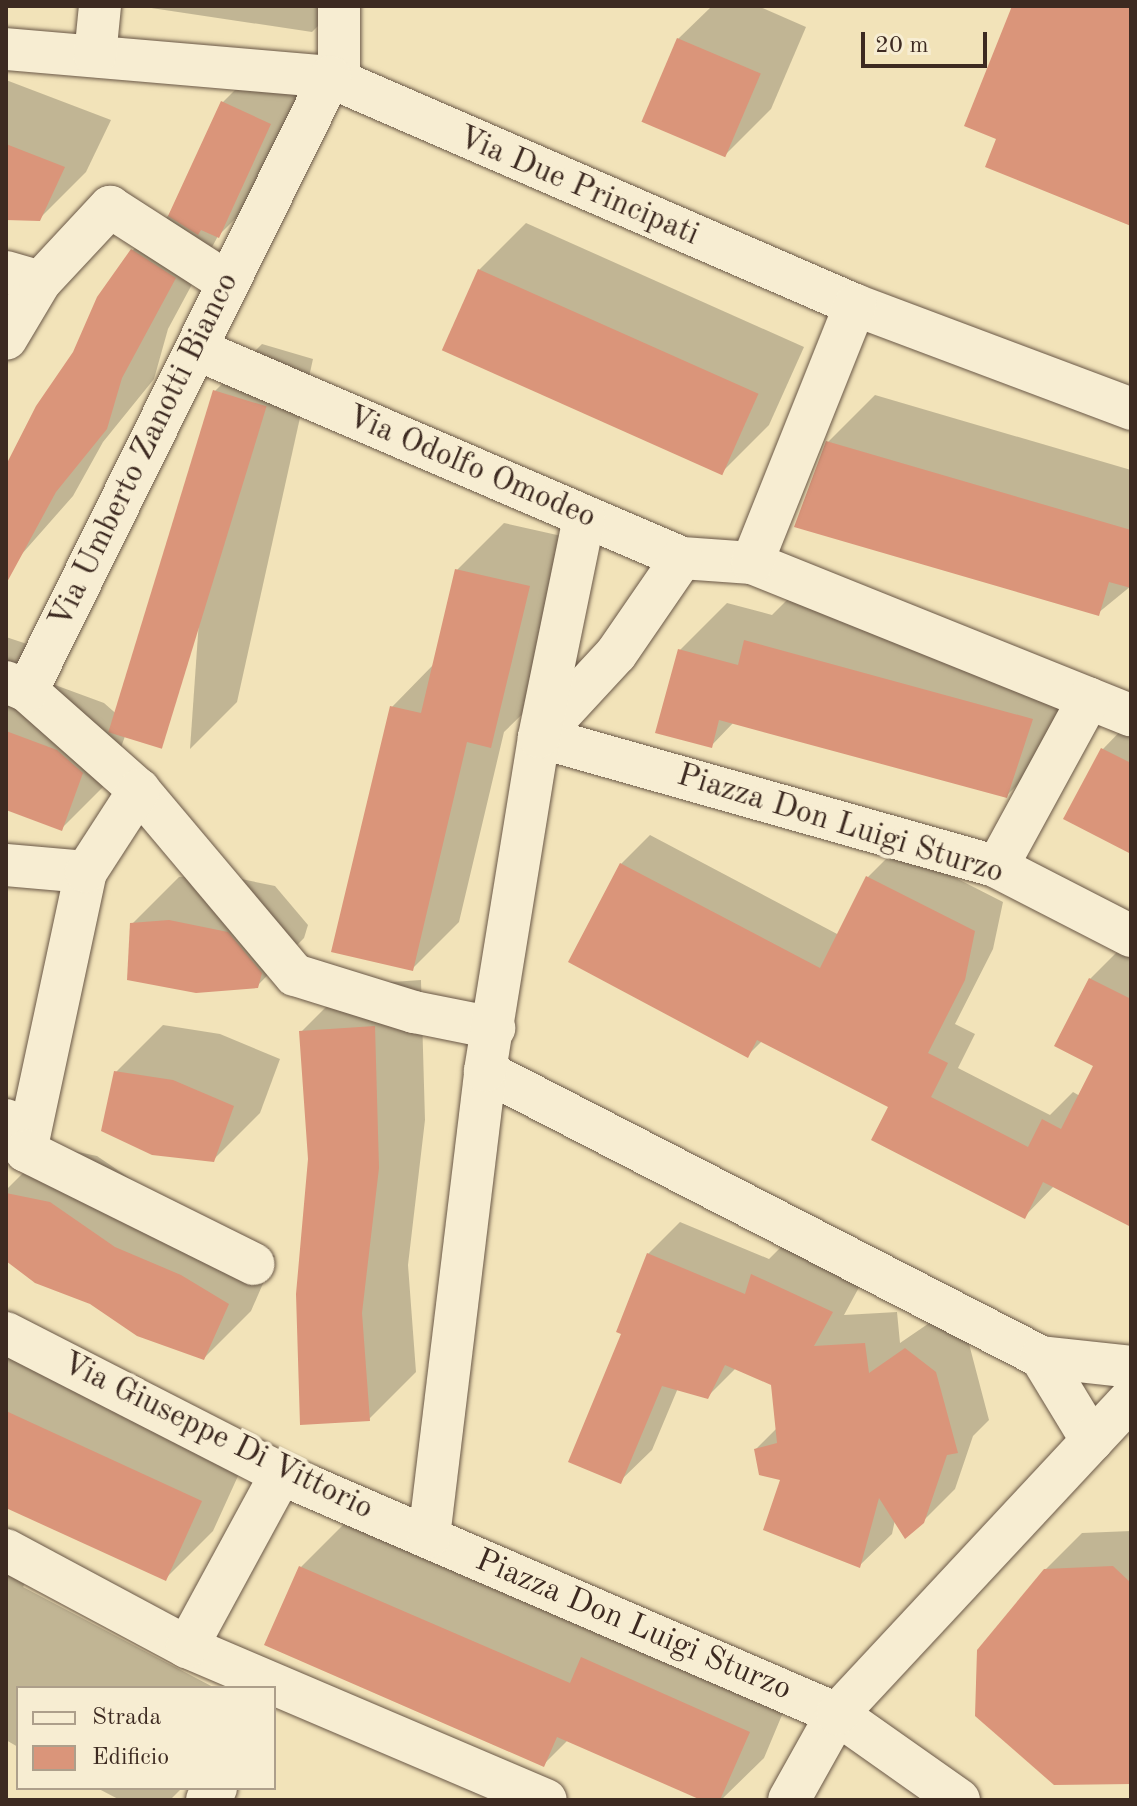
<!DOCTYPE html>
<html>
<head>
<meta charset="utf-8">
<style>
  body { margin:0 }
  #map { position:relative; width:1137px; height:1806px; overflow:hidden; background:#f2e3b9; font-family:"Old Standard TT",serif }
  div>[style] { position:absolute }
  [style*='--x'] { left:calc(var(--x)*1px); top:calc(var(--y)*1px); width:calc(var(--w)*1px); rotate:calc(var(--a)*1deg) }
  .shadow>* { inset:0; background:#0003 }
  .building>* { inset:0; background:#da957a; transform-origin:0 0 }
  .roads { filter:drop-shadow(0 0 2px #6a5847) drop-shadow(0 0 2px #6a5847) }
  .minor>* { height:42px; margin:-21px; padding:0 21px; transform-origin:21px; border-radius:21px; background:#f7edd2 }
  span { translate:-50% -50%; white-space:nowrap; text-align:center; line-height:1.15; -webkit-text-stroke:8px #f7edd2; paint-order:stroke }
  .street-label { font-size:32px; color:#3d2a21 }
  .frame { position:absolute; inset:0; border:8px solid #3d2a21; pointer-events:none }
  .legend { position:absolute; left:16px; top:1686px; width:260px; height:104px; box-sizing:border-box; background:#f7edd2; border:2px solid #ad9f8b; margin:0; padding:10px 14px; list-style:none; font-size:24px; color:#3d2a21 }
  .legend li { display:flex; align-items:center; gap:16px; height:40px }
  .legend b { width:40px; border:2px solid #ad9f8b }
  .scale { position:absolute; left:861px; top:32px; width:126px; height:36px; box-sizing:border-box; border:4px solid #3d2a21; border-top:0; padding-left:10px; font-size:24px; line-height:28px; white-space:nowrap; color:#3d2a21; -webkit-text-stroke:6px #f7edd2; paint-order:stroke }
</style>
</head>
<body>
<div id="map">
  <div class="shadow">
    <i style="clip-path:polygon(138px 6px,338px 6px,312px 32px)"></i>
    <i style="clip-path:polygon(712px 6px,758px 6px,806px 27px,771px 109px,724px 156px,678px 39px)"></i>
    <i style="clip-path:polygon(270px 55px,317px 77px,266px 188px,218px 236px,168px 329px,154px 379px,103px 442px,73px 496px,6px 572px,6px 469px,133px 250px,173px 211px,223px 102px)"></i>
    <i style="clip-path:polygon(6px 80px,111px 120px,86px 172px,39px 219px,6px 216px)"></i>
    <i style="clip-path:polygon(526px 223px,804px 347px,769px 425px,722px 472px,479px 270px)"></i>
    <i style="clip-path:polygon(262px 344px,313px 359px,237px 702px,190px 749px,215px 391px)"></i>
    <i style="clip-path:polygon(875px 395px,1131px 470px,1131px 586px,1098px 613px,828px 442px)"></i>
    <i style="clip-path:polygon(504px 523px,575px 539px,538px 699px,504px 732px,459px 922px,412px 969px,392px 707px,434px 664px,457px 570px)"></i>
    <i style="clip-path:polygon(793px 594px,1079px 672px,1054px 749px,1006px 796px,734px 722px,711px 746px,680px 650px,727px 603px,772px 615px)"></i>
    <i style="clip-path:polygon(6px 637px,27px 644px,17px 671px,104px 703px,129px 725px,109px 781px,62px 828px,6px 808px)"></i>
    <i style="clip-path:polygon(1131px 720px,1131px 851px,1103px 749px)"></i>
    <i style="clip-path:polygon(650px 835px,839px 935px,868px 877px,897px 848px,1003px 902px,993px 949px,955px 1024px,975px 1034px,958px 1068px,1050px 1115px,1073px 1092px,1080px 1096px,1096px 1066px,1090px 979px,1119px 950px,1131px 956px,1131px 1219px,1054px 1186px,1025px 1216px,891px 1106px,762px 1041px,748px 1055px,621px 864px)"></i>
    <i style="clip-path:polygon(217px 874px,275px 886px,308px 925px,304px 938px,257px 986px,132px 924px,179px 877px)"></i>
    <i style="clip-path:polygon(421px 980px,425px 1120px,408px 1265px,416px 1372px,369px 1419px,310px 1159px,301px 1032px,348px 985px)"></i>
    <i style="clip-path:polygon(163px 1025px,220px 1034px,280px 1059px,260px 1113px,213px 1160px,116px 1072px)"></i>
    <i style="clip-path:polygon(50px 1146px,97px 1156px,163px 1201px,229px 1228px,275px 1256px,251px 1311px,204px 1358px,6px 1259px,6px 1190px)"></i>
    <i style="clip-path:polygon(680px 1222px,769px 1259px,784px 1244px,863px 1280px,844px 1315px,897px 1312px,900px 1343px,938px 1317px,968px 1340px,989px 1420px,973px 1436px,955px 1489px,922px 1522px,895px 1520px,892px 1534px,860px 1565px,756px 1449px,777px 1428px,773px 1384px,736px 1368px,707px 1397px,678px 1388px,652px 1450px,620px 1481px,624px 1333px,648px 1254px)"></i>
    <i style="clip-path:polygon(6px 1343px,248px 1454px,213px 1531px,166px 1578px,6px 1505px)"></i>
    <i style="clip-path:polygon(348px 1520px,795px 1684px,764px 1758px,721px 1800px,706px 1800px,568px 1740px,544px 1764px,301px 1567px)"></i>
    <i style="clip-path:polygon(1131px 1531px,1131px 1779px,1045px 1570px,1082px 1533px)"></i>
    <i style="clip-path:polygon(6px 1532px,42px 1551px,23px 1587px,215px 1688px,18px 1688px,18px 1747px,6px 1740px)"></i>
    <i style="clip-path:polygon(97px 1788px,182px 1788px,170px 1800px,120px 1800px)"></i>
  </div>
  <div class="building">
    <i style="clip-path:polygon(1012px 6px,1131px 6px,1131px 226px,985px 167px,996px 139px,964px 126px)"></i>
    <i style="left:677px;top:38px;width:91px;height:91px;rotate:23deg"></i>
    <i style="clip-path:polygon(221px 101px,271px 124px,219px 238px,201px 230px,198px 235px,168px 216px)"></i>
    <i style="clip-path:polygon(6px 144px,65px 167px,40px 221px,6px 220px)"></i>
    <i style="clip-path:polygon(131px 249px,176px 278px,122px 378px,107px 429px,56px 492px,6px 584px,6px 465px,36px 406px,73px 352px,97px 297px)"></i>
    <i style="left:478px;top:269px;width:307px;height:89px;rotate:24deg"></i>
    <i style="left:213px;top:390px;width:56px;height:358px;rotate:17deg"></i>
    <i style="clip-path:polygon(826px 441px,1131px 530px,1131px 588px,1109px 582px,1099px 616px,794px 527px)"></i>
    <i style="clip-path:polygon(455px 569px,530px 586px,491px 748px,467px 742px,413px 971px,331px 952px,390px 706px,421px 713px)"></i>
    <i style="clip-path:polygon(744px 640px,1033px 719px,1007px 798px,719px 720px,712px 748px,655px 733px,678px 649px,738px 665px)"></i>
    <i style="clip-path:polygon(6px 731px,57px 750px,83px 773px,62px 831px,6px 810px)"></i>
    <i style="clip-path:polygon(1101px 748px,1131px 763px,1131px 854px,1063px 819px)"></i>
    <i style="clip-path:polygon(620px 863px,820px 968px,866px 876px,975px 931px,965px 980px,928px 1053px,948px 1063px,931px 1097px,1028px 1147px,1042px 1119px,1061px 1129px,1093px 1066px,1054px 1046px,1089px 978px,1131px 999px,1131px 1227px,1043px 1182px,1025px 1219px,871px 1140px,888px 1107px,757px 1040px,748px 1058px,568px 962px)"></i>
    <i style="clip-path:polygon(169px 920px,228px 932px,262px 973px,258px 988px,196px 993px,127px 980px,130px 923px)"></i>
    <i style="clip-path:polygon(375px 1026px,379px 1168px,362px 1313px,370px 1421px,300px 1425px,296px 1294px,308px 1159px,299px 1031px)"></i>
    <i style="clip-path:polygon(114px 1071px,173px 1080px,234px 1106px,214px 1162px,152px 1155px,101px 1131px)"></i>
    <i style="clip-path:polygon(6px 1193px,50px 1202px,115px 1247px,181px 1275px,229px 1304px,204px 1360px,137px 1336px,90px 1304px,35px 1283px,6px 1261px)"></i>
    <i style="clip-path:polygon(647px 1253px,745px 1294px,751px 1274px,833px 1312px,814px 1346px,865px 1343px,869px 1373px,905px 1348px,936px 1372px,958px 1453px,947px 1455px,924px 1523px,905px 1539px,879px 1498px,860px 1568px,763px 1530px,780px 1480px,759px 1475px,754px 1449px,777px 1443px,771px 1385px,725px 1365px,708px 1399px,662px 1386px,621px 1484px,568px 1462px,621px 1334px,616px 1332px)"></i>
    <i style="clip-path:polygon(6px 1411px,202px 1501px,166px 1581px,6px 1508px)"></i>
    <i style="clip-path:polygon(299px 1566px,570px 1683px,581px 1657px,750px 1732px,720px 1800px,701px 1800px,557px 1737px,544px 1767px,264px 1645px)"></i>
    <i style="clip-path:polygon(1113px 1566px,1131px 1583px,1131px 1784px,1054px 1785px,975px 1716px,977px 1650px,1044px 1569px)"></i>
  </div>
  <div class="roads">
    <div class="minor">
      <i style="--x:339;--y:6;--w:75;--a:90"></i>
      <i style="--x:6;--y:49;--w:325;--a:4.9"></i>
      <i style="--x:330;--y:77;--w:572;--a:23.47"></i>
      <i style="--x:855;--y:305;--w:295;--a:20.6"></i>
      <i style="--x:95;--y:56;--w:50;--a:-84.3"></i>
      <i style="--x:6;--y:272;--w:35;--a:16"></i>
      <i style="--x:40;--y:282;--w:66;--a:120.8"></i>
      <i style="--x:40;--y:282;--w:103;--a:-47"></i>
      <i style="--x:110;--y:207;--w:139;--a:32.7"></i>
      <i style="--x:196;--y:349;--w:529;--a:23.27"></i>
      <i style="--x:682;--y:558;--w:70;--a:4.1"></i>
      <i style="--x:752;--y:563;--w:408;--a:21.9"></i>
      <i style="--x:752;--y:563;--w:278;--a:-68.2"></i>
      <i style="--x:6;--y:682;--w:23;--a:23"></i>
      <i style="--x:27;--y:691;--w:149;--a:41.5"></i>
      <i style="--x:139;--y:790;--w:242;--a:49.9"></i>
      <i style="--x:295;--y:975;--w:125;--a:17.3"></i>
      <i style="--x:414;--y:1012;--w:82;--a:11.3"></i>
      <i style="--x:27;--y:691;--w:685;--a:-63.73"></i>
      <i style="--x:540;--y:736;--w:112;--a:-47.2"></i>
      <i style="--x:616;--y:654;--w:116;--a:-55.5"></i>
      <i style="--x:539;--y:737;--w:476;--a:15.8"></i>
      <i style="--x:997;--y:867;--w:151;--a:27.2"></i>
      <i style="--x:6;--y:865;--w:80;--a:5"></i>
      <i style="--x:997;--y:867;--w:192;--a:-61.4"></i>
      <i style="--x:485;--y:1071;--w:625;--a:27.22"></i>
      <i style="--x:1041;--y:1357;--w:98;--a:58.7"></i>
      <i style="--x:6;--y:1120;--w:37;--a:57"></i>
      <i style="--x:26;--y:1151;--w:285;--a:-77.9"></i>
      <i style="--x:86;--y:872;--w:98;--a:-57.1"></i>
      <i style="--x:26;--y:1151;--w:254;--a:26.4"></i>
      <i style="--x:6;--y:1333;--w:309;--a:27.1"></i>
      <i style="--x:281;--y:1474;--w:606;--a:23.35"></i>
      <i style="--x:837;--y:1714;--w:98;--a:119.2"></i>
      <i style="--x:1041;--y:1357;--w:91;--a:6.3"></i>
      <i style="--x:429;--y:1537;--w:469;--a:-83.1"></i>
      <i style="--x:485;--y:1071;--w:338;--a:-80.8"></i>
      <i style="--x:539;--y:737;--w:224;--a:-78.4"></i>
      <i style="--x:6;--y:1550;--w:205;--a:28.2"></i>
      <i style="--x:187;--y:1647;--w:390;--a:23.1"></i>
      <i style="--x:187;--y:1647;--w:197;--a:-61.5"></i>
      <i style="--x:207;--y:1800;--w:15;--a:-53"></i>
      <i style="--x:959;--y:1800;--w:149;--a:-144.8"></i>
      <i style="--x:837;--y:1714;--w:431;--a:-47"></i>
    </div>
  </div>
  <div class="street-label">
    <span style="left:578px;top:187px;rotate:23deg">Via Due Principati</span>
    <span style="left:145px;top:451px;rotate:-64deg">Via Umberto Zanotti Bianco</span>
    <span style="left:471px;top:468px;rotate:23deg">Via Odolfo Omodeo</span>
    <span style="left:840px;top:825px;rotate:17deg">Piazza Don Luigi Sturzo</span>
    <span style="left:217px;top:1437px;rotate:26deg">Via Giuseppe Di Vittorio</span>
    <span style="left:633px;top:1626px;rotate:23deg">Piazza Don Luigi Sturzo</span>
  </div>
  <div class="frame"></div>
  <ul class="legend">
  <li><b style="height:10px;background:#f7edd2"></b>Strada</li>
  <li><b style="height:22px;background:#da957a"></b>Edificio</li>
  </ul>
  <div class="scale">20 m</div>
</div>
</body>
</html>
